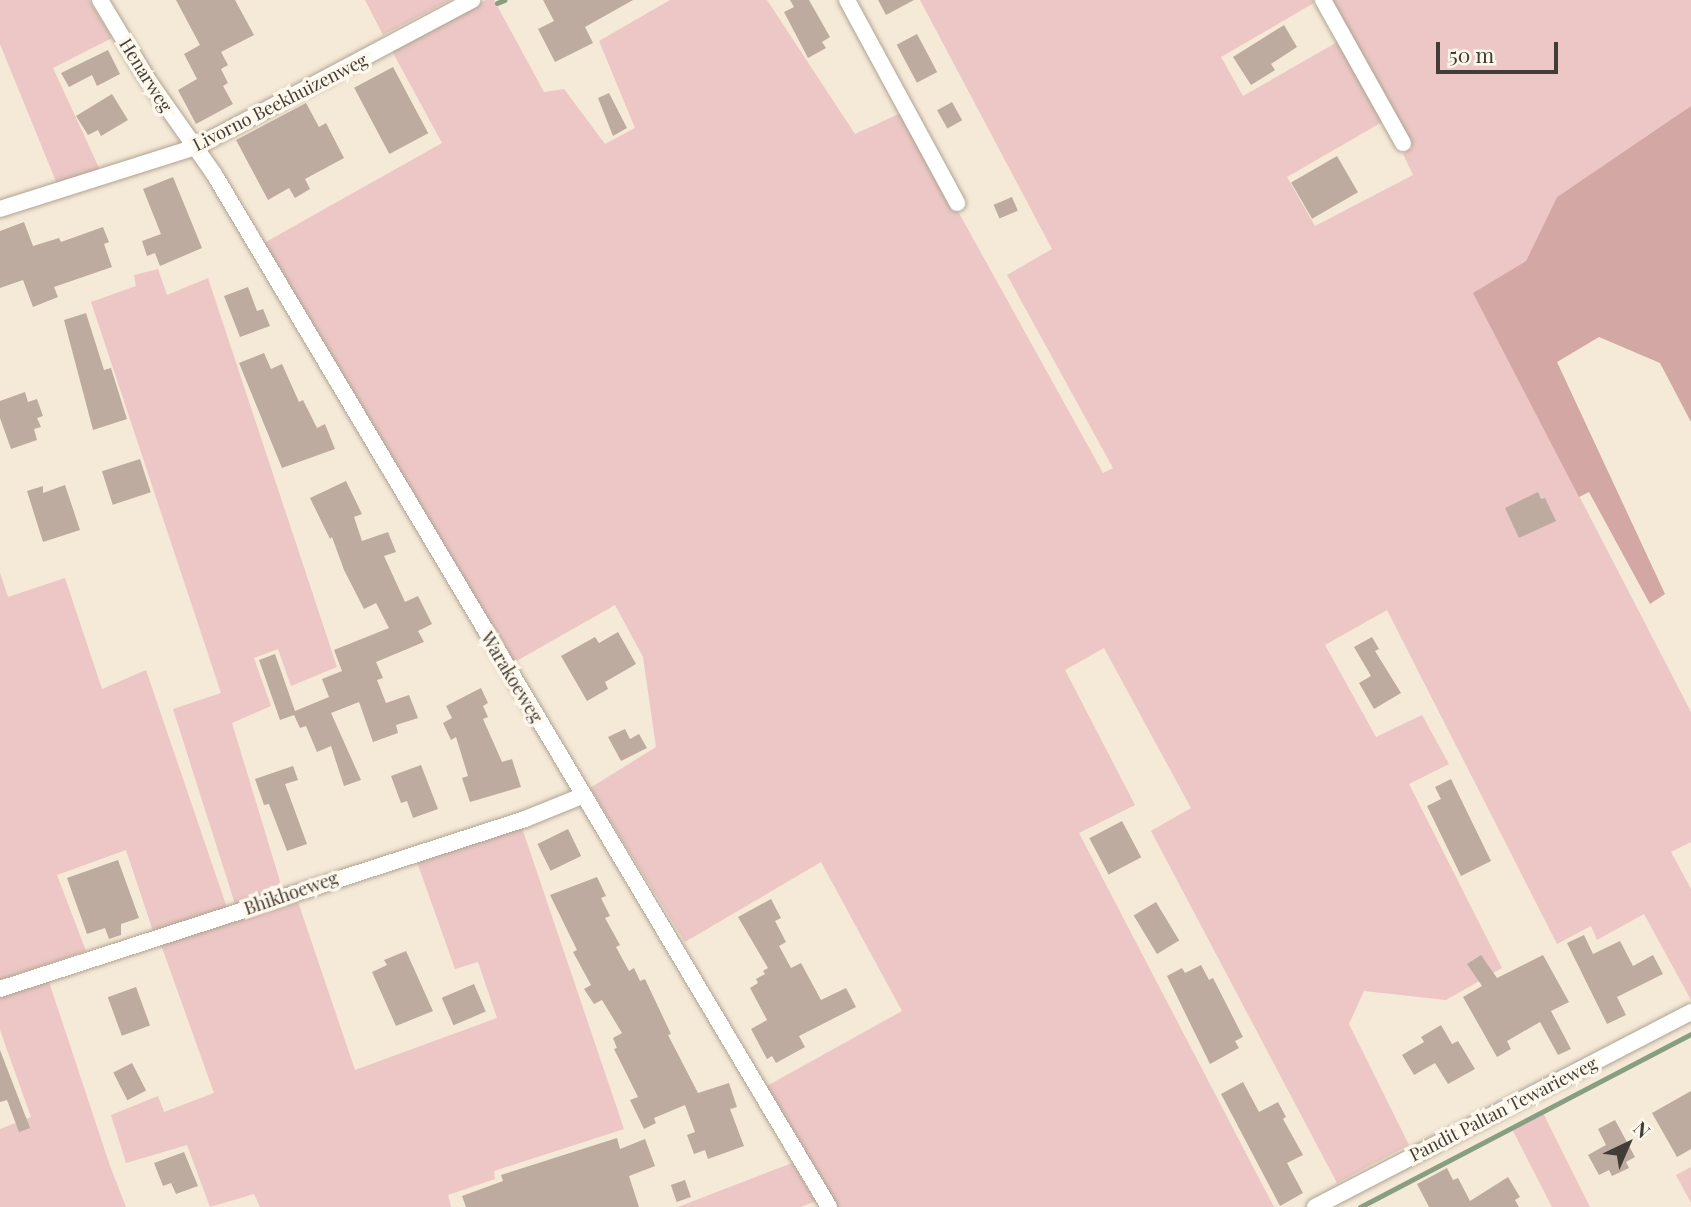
<!DOCTYPE html>
<html>
<head>
<meta charset="utf-8">
<style>
  body { margin:0 }
  #map { position:relative; width:1691px; height:1207px; overflow:hidden; background:#f5e9d7; font-family:"Playfair Display",serif }
  div>[style] { position:absolute }
  [style*='--x'] { left:calc(var(--x)*1px); top:calc(var(--y)*1px); width:calc(var(--w)*1px); rotate:calc(var(--a)*1deg) }
  .green>* { inset:0; background:#ecc7c5 }
  .forest>* { inset:0; background:#d3a7a4 }
  .stream>* { height:5px; margin:-2.5px; padding:0 2.5px; transform-origin:2.5px; border-radius:2.5px; background:#879e7f }
  .building>* { inset:0; background:#beaba0; transform-origin:0 0 }
  .roads { filter:drop-shadow(0 0 2px #aea392) drop-shadow(0 0 2px #aea392) }
  .minor>* { height:16px; margin:-8px; padding:0 8px; transform-origin:8px; border-radius:8px; background:#fff }
  span { translate:-50% -50%; white-space:nowrap; text-align:center; line-height:1.15; -webkit-text-stroke:7px #fef7ec; paint-order:stroke }
  .street-label { font-size:18px; color:#413c35 }
  .north { position:absolute; left:1593px; top:1109px; width:70px; height:70px; -webkit-text-stroke:5px #fef7ec; paint-order:stroke; rotate:44deg; font-size:19px; font-weight:700; line-height:28px; text-align:center; color:#413c35 }
  .north::after { content:''; display:block; margin:auto; width:24px; height:32px; background:#413c35; clip-path:polygon(50% 0,100% 100%,50% 72%,0 100%) }
  .scale { position:absolute; left:1436px; top:42px; width:122px; height:32px; box-sizing:border-box; border:4px solid #413c35; border-top:0; padding-left:9px; font-size:21px; line-height:24px; white-space:nowrap; color:#413c35; -webkit-text-stroke:5px #fef7ec; paint-order:stroke }
</style>
</head>
<body>
<div id="map">
  <div class="green">
    <i style="clip-path:polygon(0 0,89px 0,112px 38px,53px 68px,100px 170px,57px 184px,0 44px)"></i>
    <i style="clip-path:polygon(365px 0,450px 0,383px 35px)"></i>
    <i style="clip-path:polygon(486px 0,494px 0,544px 92px,564px 89px,605px 144px,635px 128px,599px 41px,670px 0,767px 0,855px 134px,903px 112px,1103px 473px,1113px 468px,1007px 275px,1052px 249px,920px 0,1313px 0,1314px 3px,1221px 57px,1243px 96px,1339px 41px,1384px 121px,1287px 177px,1315px 226px,1413px 175px,1403px 154px,1412px 148px,1330px 0,1691px 0,1691px 106px,1557px 197px,1526px 261px,1474px 293px,1691px 712px,1691px 842px,1671px 852px,1691px 889px,1691px 1000px,1644px 914px,1597px 940px,1591px 926px,1557px 944px,1387px 610px,1325px 645px,1376px 737px,1422px 715px,1449px 764px,1409px 784px,1502px 968px,1446px 1000px,1364px 991px,1349px 1024px,1409px 1145px,1337px 1183px,1151px 831px,1191px 808px,1104px 648px,1065px 670px,1135px 805px,1079px 833px,1274px 1207px,835px 1207px,765px 1087px,902px 1011px,821px 862px,685px 942px,590px 788px,656px 747px,643px 657px,615px 605px,513px 663px,264px 243px,442px 143px,392px 51px)"></i>
    <i style="clip-path:polygon(158px 269px,167px 295px,208px 278px,337px 667px,291px 686px,278px 649px,254px 658px,271px 706px,232px 723px,282px 888px,235px 904px,173px 709px,221px 693px,91px 302px,136px 286px,134px 275px)"></i>
    <i style="clip-path:polygon(0 573px,8px 597px,65px 578px,102px 689px,146px 670px,227px 908px,153px 931px,126px 850px,57px 875px,86px 951px,0 980px)"></i>
    <i style="clip-path:polygon(521px 825px,624px 1129px,494px 1171px,495px 1179px,448px 1195px,451px 1207px,260px 1207px,254px 1194px,210px 1207px,187px 1145px,126px 1163px,111px 1115px,158px 1096px,164px 1112px,214px 1093px,160px 942px,297px 899px,355px 1070px,497px 1018px,478px 962px,455px 969px,417px 862px)"></i>
    <i style="clip-path:polygon(48px 979px,110px 1166px,126px 1207px,0 1207px,0 1129px,31px 1117px,0 1030px,0 996px)"></i>
    <i style="clip-path:polygon(1543px 1113px,1590px 1207px,1552px 1207px,1512px 1129px)"></i>
    <i style="clip-path:polygon(792px 1163px,816px 1201px,801px 1207px,678px 1207px)"></i>
    <i style="clip-path:polygon(1691px 1167px,1691px 1203px,1676px 1175px)"></i>
  </div>
  <div class="forest">
    <i style="clip-path:polygon(1691px 106px,1691px 422px,1660px 363px,1599px 337px,1557px 362px,1665px 594px,1650px 604px,1589px 492px,1579px 497px,1473px 293px,1526px 261px,1557px 197px)"></i>
  </div>
  <div class="stream">
    <i style="--x:497;--y:3;--w:8;--a:-23"></i>
    <i style="--x:1360;--y:1207;--w:373;--a:-27.6"></i>
  </div>
  <div class="building">
    <i style="clip-path:polygon(176px 0,235px 0,254px 35px,221px 52px,228px 65px,221px 69px,228px 83px,223px 86px,233px 104px,196px 124px,178px 90px,197px 79px,184px 54px,200px 45px)"></i>
    <i style="clip-path:polygon(543px 0,633px 0,585px 27px,593px 43px,555px 62px,538px 29px,554px 21px)"></i>
    <i style="clip-path:polygon(790px 0,809px 0,830px 37px,822px 42px,826px 48px,808px 58px,784px 12px,794px 7px)"></i>
    <i style="clip-path:polygon(878px 0,914px 0,886px 15px)"></i>
    <i style="clip-path:polygon(1284px 25px,1297px 47px,1271px 64px,1275px 70px,1251px 85px,1233px 57px)"></i>
    <i style="left:917px;top:34px;width:43px;height:23px;rotate:62deg"></i>
    <i style="clip-path:polygon(108px 50px,120px 74px,97px 86px,92px 75px,69px 87px,61px 73px)"></i>
    <i style="left:393px;top:67px;width:75px;height:44px;rotate:62deg"></i>
    <i style="clip-path:polygon(609px 93px,627px 128px,613px 136px,598px 98px)"></i>
    <i style="clip-path:polygon(112px 94px,128px 120px,101px 136px,98px 130px,88px 135px,76px 116px)"></i>
    <i style="left:952px;top:102px;width:21px;height:17px;rotate:61deg"></i>
    <i style="clip-path:polygon(306px 103px,319px 127px,326px 123px,344px 158px,305px 179px,310px 189px,295px 198px,289px 188px,268px 200px,236px 140px)"></i>
    <i style="left:1337px;top:156px;width:42px;height:53px;rotate:60deg"></i>
    <i style="clip-path:polygon(173px 177px,202px 248px,160px 266px,155px 253px,147px 256px,142px 241px,161px 234px,143px 189px)"></i>
    <i style="left:1012px;top:197px;width:15px;height:20px;rotate:67deg"></i>
    <i style="clip-path:polygon(24px 222px,33px 246px,59px 238px,61px 242px,103px 227px,109px 242px,104px 244px,112px 267px,54px 287px,58px 297px,33px 307px,23px 280px,0 288px,0 231px)"></i>
    <i style="clip-path:polygon(248px 287px,257px 311px,263px 309px,270px 326px,240px 337px,224px 296px)"></i>
    <i style="clip-path:polygon(86px 313px,104px 370px,111px 368px,127px 419px,93px 430px,64px 320px)"></i>
    <i style="clip-path:polygon(264px 353px,271px 369px,282px 364px,299px 402px,303px 400px,317px 428px,325px 424px,335px 449px,282px 468px,239px 363px)"></i>
    <i style="clip-path:polygon(25px 392px,28px 402px,37px 399px,43px 416px,37px 418px,41px 427px,34px 429px,37px 440px,11px 449px,0 418px,0 401px)"></i>
    <i style="left:140px;top:459px;width:35px;height:40px;rotate:72deg"></i>
    <i style="clip-path:polygon(346px 481px,362px 514px,354px 517px,362px 541px,388px 532px,396px 552px,384px 556px,405px 602px,418px 596px,432px 624px,418px 631px,424px 642px,376px 662px,383px 678px,377px 680px,386px 703px,409px 695px,418px 718px,396px 725px,398px 733px,373px 742px,359px 702px,331px 713px,361px 780px,344px 786px,331px 746px,317px 752px,306px 726px,300px 728px,294px 715px,280px 720px,259px 660px,275px 654px,295px 711px,329px 697px,322px 679px,342px 671px,334px 650px,389px 628px,376px 603px,364px 609px,344px 570px,332px 537px,330px 539px,310px 498px)"></i>
    <i style="clip-path:polygon(65px 485px,80px 530px,43px 542px,27px 491px,43px 486px,43px 493px)"></i>
    <i style="clip-path:polygon(1538px 492px,1541px 499px,1545px 498px,1556px 521px,1519px 538px,1505px 508px)"></i>
    <i style="clip-path:polygon(618px 632px,636px 664px,605px 682px,608px 689px,587px 701px,561px 656px,595px 637px,599px 643px)"></i>
    <i style="clip-path:polygon(1372px 637px,1379px 649px,1375px 651px,1401px 693px,1374px 709px,1359px 683px,1371px 676px,1354px 647px)"></i>
    <i style="clip-path:polygon(481px 688px,488px 703px,483px 706px,488px 717px,483px 719px,502px 762px,512px 759px,521px 787px,470px 802px,462px 778px,468px 776px,456px 737px,451px 740px,443px 723px,452px 718px,446px 706px)"></i>
    <i style="clip-path:polygon(625px 729px,630px 739px,639px 734px,647px 748px,621px 761px,608px 737px)"></i>
    <i style="clip-path:polygon(421px 765px,438px 809px,413px 818px,407px 801px,401px 803px,391px 776px)"></i>
    <i style="clip-path:polygon(293px 766px,298px 780px,285px 784px,307px 844px,287px 851px,269px 804px,264px 805px,255px 779px)"></i>
    <i style="clip-path:polygon(1451px 779px,1491px 861px,1461px 876px,1427px 806px,1441px 799px,1435px 787px)"></i>
    <i style="left:1122px;top:821px;width:41px;height:37px;rotate:62deg"></i>
    <i style="left:568px;top:829px;width:30px;height:34px;rotate:64deg"></i>
    <i style="clip-path:polygon(118px 860px,139px 918px,121px 924px,121px 935px,109px 939px,105px 928px,87px 934px,67px 878px)"></i>
    <i style="clip-path:polygon(597px 877px,606px 896px,601px 898px,610px 916px,605px 918px,620px 945px,616px 947px,629px 971px,634px 968px,640px 981px,645px 979px,671px 1034px,668px 1035px,698px 1093px,729px 1083px,737px 1107px,730px 1109px,744px 1146px,708px 1159px,705px 1150px,694px 1154px,687px 1135px,695px 1132px,685px 1105px,654px 1118px,656px 1123px,644px 1129px,630px 1100px,638px 1097px,614px 1049px,617px 1048px,613px 1038px,622px 1033px,602px 1000px,594px 1004px,584px 989px,591px 985px,573px 952px,577px 950px,550px 895px)"></i>
    <i style="clip-path:polygon(771px 899px,781px 918px,775px 921px,786px 942px,779px 946px,791px 968px,801px 963px,821px 1000px,846px 988px,856px 1007px,799px 1036px,805px 1047px,776px 1063px,772px 1056px,767px 1059px,751px 1029px,767px 1020px,750px 988px,758px 983px,756px 979px,765px 974px,763px 971px,768px 968px,738px 917px)"></i>
    <i style="left:1156px;top:902px;width:45px;height:26px;rotate:59deg"></i>
    <i style="clip-path:polygon(1584px 935px,1593px 954px,1620px 941px,1633px 966px,1653px 955px,1663px 974px,1617px 997px,1626px 1015px,1607px 1024px,1567px 943px)"></i>
    <i style="clip-path:polygon(406px 951px,433px 1011px,396px 1026px,372px 972px,387px 965px,384px 960px)"></i>
    <i style="clip-path:polygon(1481px 955px,1497px 978px,1543px 955px,1569px 1002px,1551px 1011px,1571px 1049px,1558px 1055px,1540px 1022px,1507px 1041px,1511px 1049px,1497px 1057px,1463px 997px,1482px 986px,1467px 964px)"></i>
    <i style="clip-path:polygon(1201px 965px,1209px 980px,1213px 978px,1243px 1037px,1235px 1041px,1239px 1048px,1210px 1064px,1167px 976px,1182px 968px,1185px 973px)"></i>
    <i style="left:474px;top:984px;width:30px;height:35px;rotate:67deg"></i>
    <i style="left:136px;top:987px;width:41px;height:30px;rotate:70deg"></i>
    <i style="clip-path:polygon(1441px 1025px,1452px 1044px,1458px 1041px,1475px 1069px,1448px 1084px,1435px 1063px,1414px 1075px,1402px 1055px,1424px 1042px,1421px 1037px)"></i>
    <i style="clip-path:polygon(0 1050px,30px 1128px,19px 1132px,7px 1100px,0 1102px)"></i>
    <i style="left:132px;top:1063px;width:31px;height:21px;rotate:63deg"></i>
    <i style="clip-path:polygon(1243px 1082px,1259px 1112px,1278px 1102px,1286px 1117px,1283px 1119px,1303px 1155px,1287px 1163px,1303px 1193px,1280px 1206px,1221px 1094px)"></i>
    <i style="clip-path:polygon(1691px 1091px,1691px 1149px,1677px 1157px,1652px 1113px)"></i>
    <i style="clip-path:polygon(1615px 1120px,1635px 1157px,1626px 1162px,1629px 1168px,1612px 1176px,1609px 1170px,1599px 1175px,1588px 1155px,1606px 1145px,1598px 1129px)"></i>
    <i style="clip-path:polygon(617px 1138px,620px 1149px,645px 1139px,655px 1166px,629px 1176px,639px 1207px,466px 1207px,462px 1196px,503px 1181px,501px 1175px)"></i>
    <i style="clip-path:polygon(184px 1152px,198px 1186px,176px 1194px,171px 1183px,163px 1186px,154px 1163px)"></i>
    <i style="clip-path:polygon(1447px 1168px,1453px 1180px,1458px 1178px,1470px 1201px,1508px 1177px,1520px 1197px,1515px 1200px,1519px 1207px,1429px 1207px,1417px 1184px)"></i>
    <i style="left:685px;top:1180px;width:18px;height:15px;rotate:71deg"></i>
  </div>
  <div class="roads">
    <div class="minor">
      <i style="--x:100;--y:0;--w:93;--a:59"></i>
      <i style="--x:148;--y:80;--w:115;--a:54.9"></i>
      <i style="--x:214;--y:174;--w:1202;--a:59.23"></i>
      <i style="--x:847;--y:0;--w:231;--a:61.5"></i>
      <i style="--x:1323;--y:0;--w:164;--a:60.8"></i>
      <i style="--x:0;--y:209;--w:206;--a:-17.6"></i>
      <i style="--x:196;--y:147;--w:313;--a:-28"></i>
      <i style="--x:0;--y:989;--w:552;--a:-17.94"></i>
      <i style="--x:525;--y:819;--w:61;--a:-22"></i>
      <i style="--x:1315;--y:1207;--w:424;--a:-27.4"></i>
    </div>
  </div>
  <div class="street-label">
    <span style="left:146px;top:75px;rotate:58deg">Henarweg</span>
    <span style="left:280px;top:102px;rotate:-27deg">Livorno Beekhuizenweg</span>
    <span style="left:512px;top:677px;rotate:59deg">Warakoeweg</span>
    <span style="left:291px;top:893px;rotate:-19deg">Bhikhoeweg</span>
    <span style="left:1503px;top:1109px;rotate:-27deg">Pandit Paltan Tewarieweg</span>
  </div>
  <div class="north">N</div>
  <div class="scale">50 m</div>
</div>
</body>
</html>
